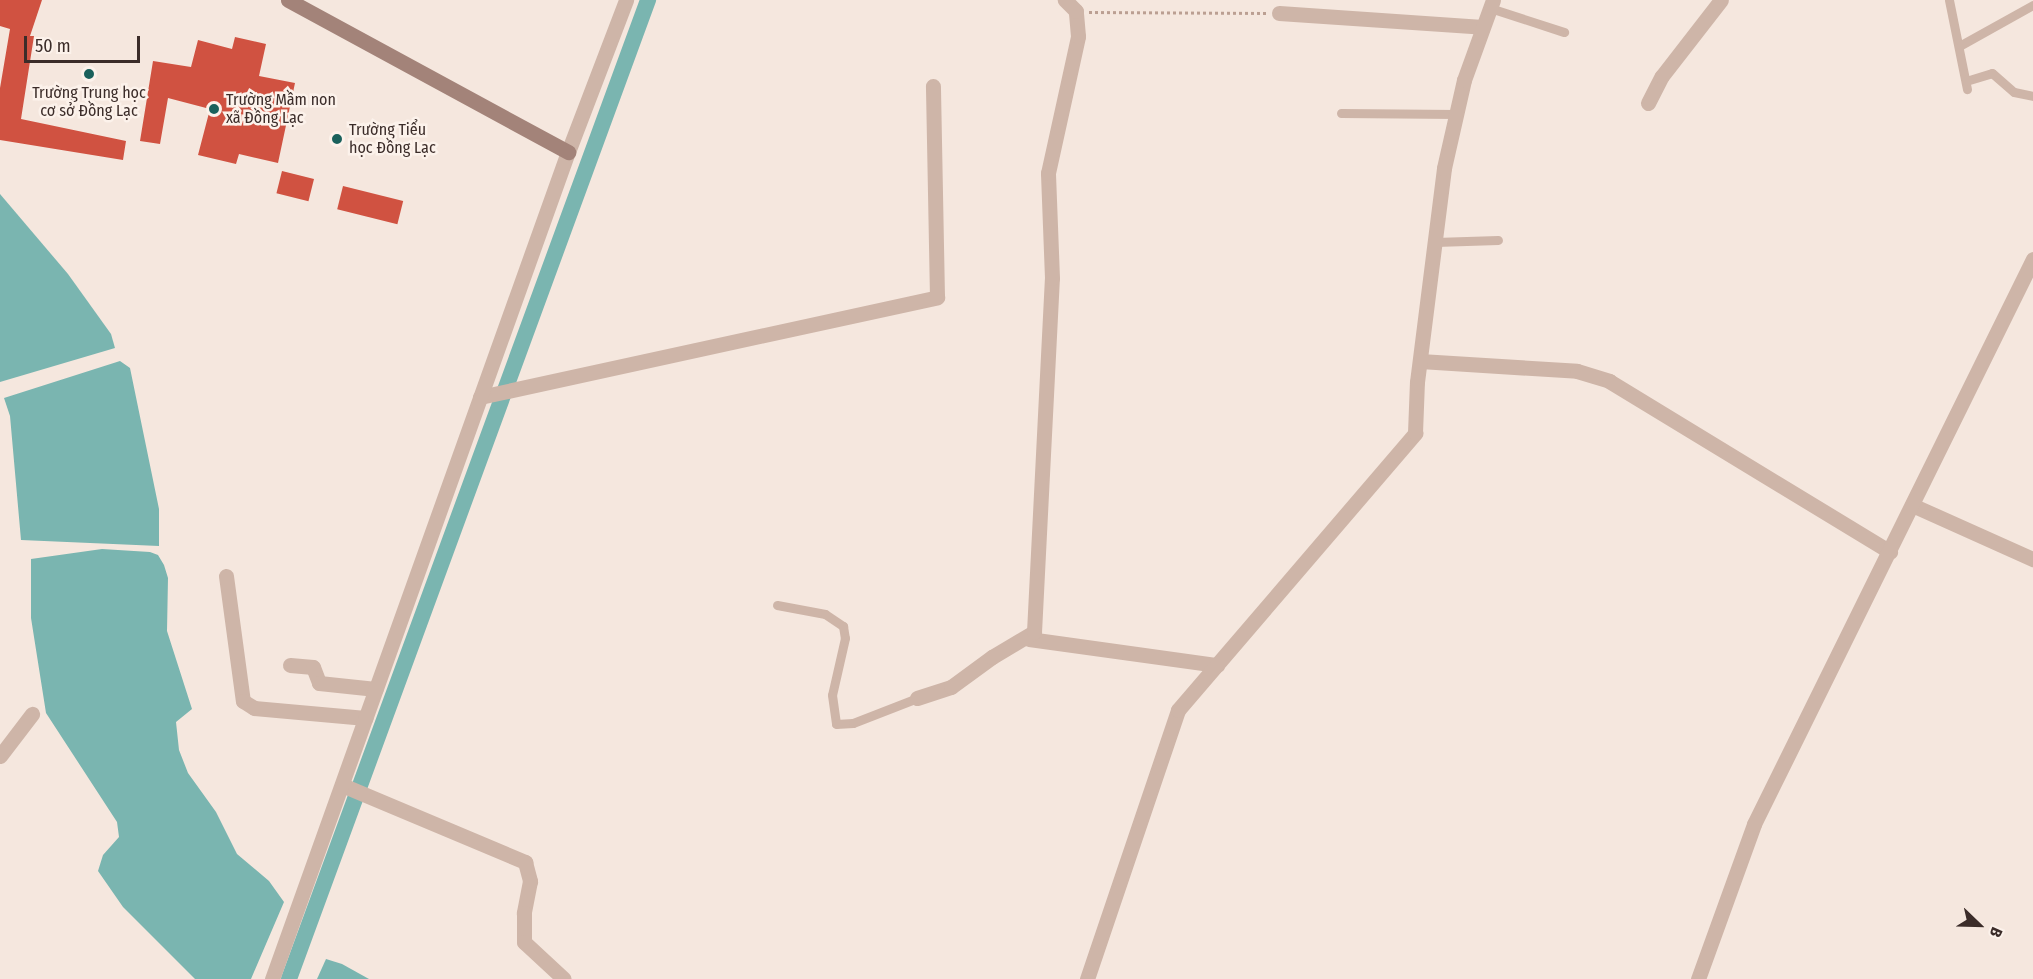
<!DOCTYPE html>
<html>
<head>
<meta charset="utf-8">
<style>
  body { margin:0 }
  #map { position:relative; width:2033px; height:979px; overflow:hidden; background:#f5e7de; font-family:"Fira Sans Condensed",sans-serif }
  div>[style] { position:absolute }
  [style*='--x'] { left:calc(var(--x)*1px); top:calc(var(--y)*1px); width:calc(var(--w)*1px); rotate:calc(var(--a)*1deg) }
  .water>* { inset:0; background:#7ab5b0 }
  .canal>* { height:16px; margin:-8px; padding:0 8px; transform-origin:8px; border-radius:8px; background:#7ab5b0 }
  .building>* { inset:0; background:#d05241; transform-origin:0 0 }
  .path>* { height:3px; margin-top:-1.5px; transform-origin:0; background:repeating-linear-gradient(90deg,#bb9f92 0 3px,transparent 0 6px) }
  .lane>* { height:9px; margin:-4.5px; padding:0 4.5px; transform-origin:4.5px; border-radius:4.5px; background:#ceb5a8 }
  .street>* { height:15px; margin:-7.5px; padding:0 7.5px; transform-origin:7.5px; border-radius:7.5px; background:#ceb5a8 }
  .secondary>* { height:15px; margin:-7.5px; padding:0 7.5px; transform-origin:7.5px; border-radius:7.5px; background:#a38379 }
  .dots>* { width:16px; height:16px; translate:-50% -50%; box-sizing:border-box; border:3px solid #fcf2eb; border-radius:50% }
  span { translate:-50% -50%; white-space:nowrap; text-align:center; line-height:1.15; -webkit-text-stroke:5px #fcf2eb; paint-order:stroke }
  .poi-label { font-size:16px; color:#3b2c29 }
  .left { translate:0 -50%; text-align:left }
  .north { position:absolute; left:1949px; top:895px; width:60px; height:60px; -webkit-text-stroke:4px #fcf2eb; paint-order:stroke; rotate:113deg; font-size:16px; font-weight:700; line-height:24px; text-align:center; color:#3b2c29 }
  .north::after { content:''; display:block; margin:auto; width:21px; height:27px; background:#3b2c29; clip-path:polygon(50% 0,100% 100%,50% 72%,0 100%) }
  .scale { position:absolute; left:24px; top:36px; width:116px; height:27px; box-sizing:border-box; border:3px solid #3b2c29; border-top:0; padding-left:8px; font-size:18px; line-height:21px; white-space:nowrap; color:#3b2c29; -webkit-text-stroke:4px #fcf2eb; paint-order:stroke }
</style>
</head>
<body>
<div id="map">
  <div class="water">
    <i style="clip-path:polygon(0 194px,68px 274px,111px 334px,115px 348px,0 382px)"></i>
    <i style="clip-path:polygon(120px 361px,130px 368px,159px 509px,159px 546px,21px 540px,10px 416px,4px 398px)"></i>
    <i style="clip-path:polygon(102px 549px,150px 552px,158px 555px,164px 565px,168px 578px,167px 631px,192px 709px,176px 722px,179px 750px,188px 773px,216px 812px,237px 854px,269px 881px,284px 902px,251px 979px,195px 979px,123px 907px,98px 871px,103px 855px,119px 837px,117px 822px,46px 713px,31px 618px,31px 559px)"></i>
    <i style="clip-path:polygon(326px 959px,342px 964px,369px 979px,317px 979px)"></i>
  </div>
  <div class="canal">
    <i style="--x:289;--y:979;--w:1043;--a:-69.86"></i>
  </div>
  <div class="building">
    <i style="clip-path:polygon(0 0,42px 0,30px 36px,34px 36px,21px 119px,126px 141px,123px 160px,0 140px,0 88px,10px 29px,0 26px)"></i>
    <i style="clip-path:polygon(235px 37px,266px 44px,259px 76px,295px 83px,278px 163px,239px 154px,236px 164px,198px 155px,210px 109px,168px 98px,160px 144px,140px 141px,153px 61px,191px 67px,198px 40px,232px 49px)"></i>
    <i style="left:282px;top:171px;width:33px;height:23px;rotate:14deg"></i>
    <i style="left:343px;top:186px;width:62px;height:24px;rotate:14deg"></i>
  </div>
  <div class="path">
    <i style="--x:1089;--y:12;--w:177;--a:0.3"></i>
  </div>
  <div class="lane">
    <i style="--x:1949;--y:0;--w:91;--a:78.6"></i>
    <i style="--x:1490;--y:8;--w:78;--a:18"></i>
    <i style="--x:1961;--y:45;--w:82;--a:-29.1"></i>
    <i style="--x:1966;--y:81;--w:27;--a:-17"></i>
    <i style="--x:1992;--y:73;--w:29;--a:41"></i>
    <i style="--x:2014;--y:92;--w:19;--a:12"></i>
    <i style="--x:1341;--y:113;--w:115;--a:0.5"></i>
    <i style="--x:1435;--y:242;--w:63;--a:-1.8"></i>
    <i style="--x:777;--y:605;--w:49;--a:10.6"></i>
    <i style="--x:825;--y:614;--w:22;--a:34"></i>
    <i style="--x:843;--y:626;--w:12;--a:81"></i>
    <i style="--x:845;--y:638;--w:58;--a:102.8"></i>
    <i style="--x:832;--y:695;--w:29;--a:82"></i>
    <i style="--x:836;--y:724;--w:17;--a:-3"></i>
    <i style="--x:853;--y:723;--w:69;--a:-21.3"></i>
  </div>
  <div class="street">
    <i style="--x:1279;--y:13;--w:204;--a:3.9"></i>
    <i style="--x:1648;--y:103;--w:30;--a:-63"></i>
    <i style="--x:1662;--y:76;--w:96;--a:-52.2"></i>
    <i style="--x:1420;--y:361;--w:157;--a:3.6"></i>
    <i style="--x:1577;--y:371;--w:34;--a:17"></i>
    <i style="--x:1609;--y:381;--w:329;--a:31.3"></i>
    <i style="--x:480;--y:397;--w:468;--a:-12.3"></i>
    <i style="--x:937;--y:297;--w:211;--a:-91.1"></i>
    <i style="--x:1912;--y:505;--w:133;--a:24.1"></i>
    <i style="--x:226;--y:576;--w:126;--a:82.3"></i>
    <i style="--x:243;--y:701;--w:13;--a:32"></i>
    <i style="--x:254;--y:708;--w:112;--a:5.1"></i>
    <i style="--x:1029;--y:639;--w:190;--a:7.9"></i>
    <i style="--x:290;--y:665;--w:23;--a:5"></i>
    <i style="--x:313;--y:667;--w:17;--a:69"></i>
    <i style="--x:319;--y:683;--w:57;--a:6"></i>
    <i style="--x:917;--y:698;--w:36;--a:-18"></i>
    <i style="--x:951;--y:687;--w:51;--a:-36.2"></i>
    <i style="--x:992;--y:657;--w:49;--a:-30.8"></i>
    <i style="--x:1034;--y:632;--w:354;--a:-87.1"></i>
    <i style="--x:1052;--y:278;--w:105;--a:-92.2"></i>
    <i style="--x:1048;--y:173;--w:140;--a:-77.6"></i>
    <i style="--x:1078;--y:36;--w:25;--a:-95"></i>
    <i style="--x:1076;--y:11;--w:16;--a:-135"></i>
    <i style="--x:0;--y:756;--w:53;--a:-52.7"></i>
    <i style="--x:342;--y:785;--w:199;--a:22.8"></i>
    <i style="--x:525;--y:862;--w:20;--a:75"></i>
    <i style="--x:530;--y:881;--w:33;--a:101"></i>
    <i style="--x:524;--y:913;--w:29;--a:90"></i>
    <i style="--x:524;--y:942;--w:54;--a:42.8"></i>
    <i style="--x:272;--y:979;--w:878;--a:-70.31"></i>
    <i style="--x:568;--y:152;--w:163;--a:-69.1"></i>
    <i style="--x:1087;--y:979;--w:284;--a:-71.3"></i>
    <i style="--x:1178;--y:710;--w:365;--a:-49.4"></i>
    <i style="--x:1415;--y:433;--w:51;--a:-87.8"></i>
    <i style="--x:1417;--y:382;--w:216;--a:-82.8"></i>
    <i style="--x:1444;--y:168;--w:90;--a:-77.2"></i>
    <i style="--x:1464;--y:80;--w:85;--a:-70.1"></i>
    <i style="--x:1698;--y:979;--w:165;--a:-70.1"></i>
    <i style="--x:1754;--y:824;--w:630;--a:-63.72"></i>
  </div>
  <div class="secondary">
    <i style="--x:288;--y:0;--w:319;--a:28.5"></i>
  </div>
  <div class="dots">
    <i style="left:89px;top:74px;background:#1a615c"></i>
    <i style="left:214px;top:109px;background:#1a615c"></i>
    <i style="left:337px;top:139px;background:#1a615c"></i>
  </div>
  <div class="poi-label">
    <span style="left:89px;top:102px">Trường Trung học<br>cơ sở Đồng Lạc</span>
    <span class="left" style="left:226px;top:109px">Trường Mầm non<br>xã Đồng Lạc</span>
    <span class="left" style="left:349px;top:139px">Trường Tiểu<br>học Đồng Lạc</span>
  </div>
  <div class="north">B</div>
  <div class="scale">50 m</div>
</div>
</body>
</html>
